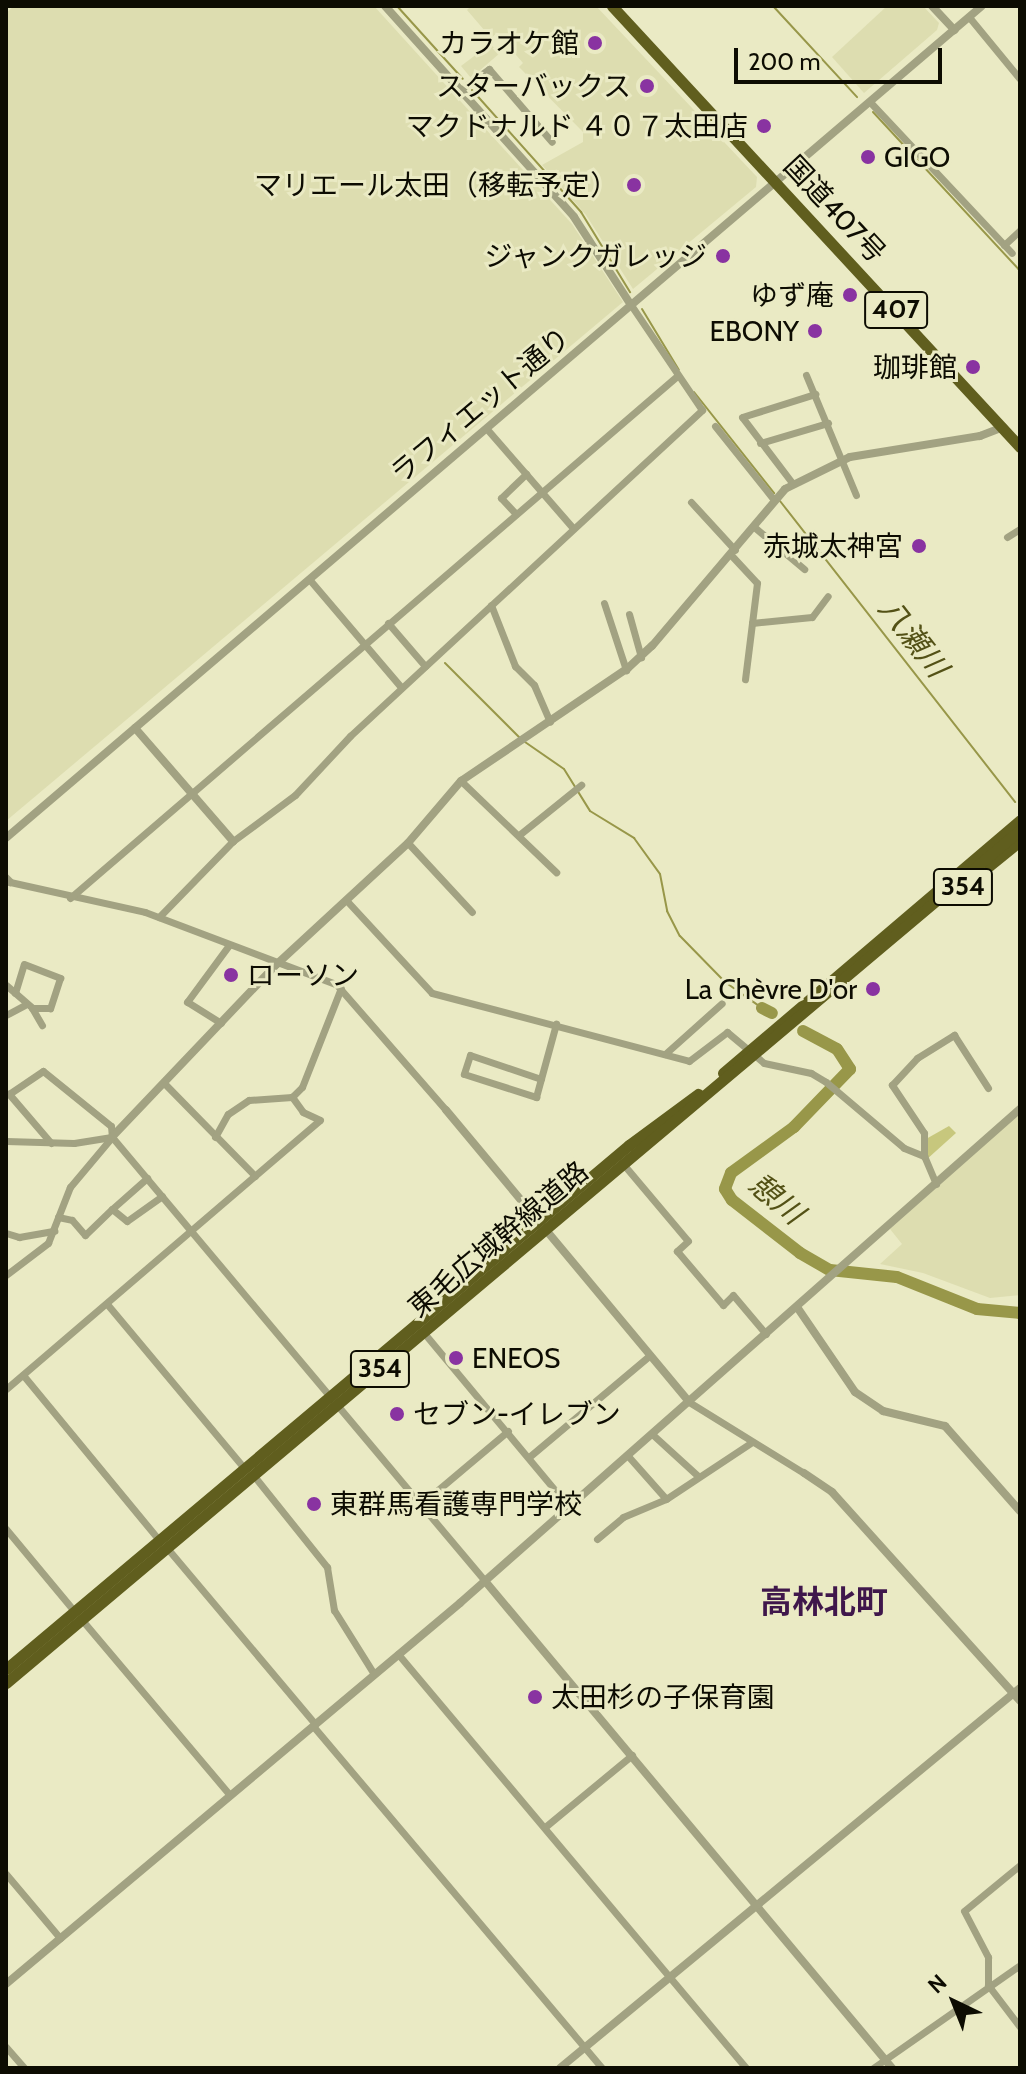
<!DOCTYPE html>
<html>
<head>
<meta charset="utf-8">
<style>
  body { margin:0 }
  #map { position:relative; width:1026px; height:2074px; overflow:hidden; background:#eaeac4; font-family:Cabin,"Noto Sans JP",sans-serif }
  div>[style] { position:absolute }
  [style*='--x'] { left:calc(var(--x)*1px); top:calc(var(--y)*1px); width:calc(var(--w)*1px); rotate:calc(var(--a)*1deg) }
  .built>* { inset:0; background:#ddddb0 }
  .green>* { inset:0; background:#c7c77d }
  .stream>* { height:2px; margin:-1px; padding:0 1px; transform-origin:1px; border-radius:1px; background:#989749 }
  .river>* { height:12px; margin:-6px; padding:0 6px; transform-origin:6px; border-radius:6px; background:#989749 }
  .minor>* { height:7px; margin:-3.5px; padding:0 3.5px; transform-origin:3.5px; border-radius:3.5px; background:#a2a282 }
  .tertiary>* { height:8px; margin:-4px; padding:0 4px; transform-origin:4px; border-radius:4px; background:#a2a282 }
  .trunk>* { height:11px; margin:-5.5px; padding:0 5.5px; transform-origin:5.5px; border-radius:5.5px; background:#605e1e }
  .dots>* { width:22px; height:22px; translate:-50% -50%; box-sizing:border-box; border:4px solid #eaeac4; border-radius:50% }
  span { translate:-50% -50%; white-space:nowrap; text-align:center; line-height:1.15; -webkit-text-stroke:6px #eaeac4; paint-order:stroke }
  .shield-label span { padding:2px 6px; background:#eaeac4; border:2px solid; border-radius:6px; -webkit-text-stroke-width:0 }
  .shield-label { font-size:26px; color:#0d0c02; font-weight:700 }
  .poi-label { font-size:28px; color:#0d0c02 }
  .right { translate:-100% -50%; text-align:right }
  .left { translate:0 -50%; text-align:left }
  .street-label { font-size:28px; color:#0d0c02 }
  .water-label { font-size:30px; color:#535116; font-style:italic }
  .quarter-label { font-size:32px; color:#3f174b; font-weight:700 }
  .frame { position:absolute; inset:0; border:8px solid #0d0c02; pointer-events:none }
  .north { position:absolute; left:914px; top:1962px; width:80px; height:80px; -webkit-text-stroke:6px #eaeac4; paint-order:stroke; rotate:317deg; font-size:22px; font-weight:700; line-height:32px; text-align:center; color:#0d0c02 }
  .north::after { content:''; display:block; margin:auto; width:28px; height:36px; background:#0d0c02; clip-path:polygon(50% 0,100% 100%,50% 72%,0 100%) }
  .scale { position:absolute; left:734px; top:48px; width:208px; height:36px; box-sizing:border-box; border:4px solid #0d0c02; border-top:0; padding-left:10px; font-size:24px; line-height:28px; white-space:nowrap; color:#0d0c02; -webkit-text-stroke:6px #eaeac4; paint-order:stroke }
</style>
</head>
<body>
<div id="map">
  <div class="built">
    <i style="clip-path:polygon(14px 6px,374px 6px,572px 224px,623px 302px,6px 821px,6px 13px)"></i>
    <i style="clip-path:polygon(471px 6px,596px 6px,757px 177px,756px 187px,633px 289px,586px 215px,542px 165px,583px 142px,583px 132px,519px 67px,523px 63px,497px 33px,491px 38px,467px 10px)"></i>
    <i style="clip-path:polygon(887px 6px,923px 6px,939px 23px,937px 30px,864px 93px,832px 57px)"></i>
    <i style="clip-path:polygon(490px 44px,500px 53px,471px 78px,461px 66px)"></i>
    <i style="clip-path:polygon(1020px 1113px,1020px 1295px,990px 1298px,923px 1273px,880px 1264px,902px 1244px,890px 1229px)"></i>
  </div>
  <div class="green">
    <i style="clip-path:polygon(949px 1126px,956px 1133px,926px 1160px,926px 1139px)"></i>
  </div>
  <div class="stream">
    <i style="--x:397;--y:6;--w:98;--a:47.9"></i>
    <i style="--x:773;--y:6;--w:124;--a:47.3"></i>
    <i style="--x:472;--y:90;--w:164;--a:48.2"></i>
    <i style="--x:581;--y:212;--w:94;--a:58.5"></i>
    <i style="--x:873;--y:112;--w:217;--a:47.2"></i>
    <i style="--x:642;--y:309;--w:71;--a:58.8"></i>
    <i style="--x:694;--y:392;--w:129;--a:51.6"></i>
    <i style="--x:780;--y:501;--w:382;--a:52"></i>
    <i style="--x:445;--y:663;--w:106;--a:45"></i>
    <i style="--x:525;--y:742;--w:47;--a:34.7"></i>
    <i style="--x:564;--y:769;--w:49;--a:58.2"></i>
    <i style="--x:590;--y:811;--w:52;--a:31.5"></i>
    <i style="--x:634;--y:838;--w:44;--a:54.2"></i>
    <i style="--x:660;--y:874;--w:38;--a:79"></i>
    <i style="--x:667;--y:911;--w:28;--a:63"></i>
    <i style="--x:680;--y:936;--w:64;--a:45.6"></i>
    <i style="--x:725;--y:982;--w:45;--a:35.1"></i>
  </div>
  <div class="river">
    <i style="--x:762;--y:1008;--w:11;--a:27"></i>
    <i style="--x:803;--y:1031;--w:38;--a:28"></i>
    <i style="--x:837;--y:1049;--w:24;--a:57"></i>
    <i style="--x:850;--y:1069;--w:81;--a:134"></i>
    <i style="--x:794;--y:1127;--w:78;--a:143.9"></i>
    <i style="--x:731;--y:1173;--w:17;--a:111"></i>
    <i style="--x:725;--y:1189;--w:13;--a:58"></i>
    <i style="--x:732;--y:1200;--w:86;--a:37.9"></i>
    <i style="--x:800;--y:1253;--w:34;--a:30"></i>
    <i style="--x:830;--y:1270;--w:67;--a:6"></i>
    <i style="--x:897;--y:1277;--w:86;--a:21.8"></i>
    <i style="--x:977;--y:1309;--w:43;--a:5.3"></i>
  </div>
  <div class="minor">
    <i style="--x:969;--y:17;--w:80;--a:50.6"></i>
    <i style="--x:460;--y:90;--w:36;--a:-36"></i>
    <i style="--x:489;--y:69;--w:96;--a:49.2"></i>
    <i style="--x:870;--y:102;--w:207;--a:46.8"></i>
    <i style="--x:1004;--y:245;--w:22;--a:-43"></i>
    <i style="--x:806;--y:375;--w:130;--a:67.4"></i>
    <i style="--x:715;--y:426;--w:95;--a:51.4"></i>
    <i style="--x:486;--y:428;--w:133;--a:49"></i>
    <i style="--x:760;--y:443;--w:71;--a:-16.4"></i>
    <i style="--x:793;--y:484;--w:84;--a:-127.3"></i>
    <i style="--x:742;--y:417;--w:77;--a:-17.5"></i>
    <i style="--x:691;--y:502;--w:65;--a:47.5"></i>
    <i style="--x:516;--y:514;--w:22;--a:-133"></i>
    <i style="--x:501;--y:498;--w:35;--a:-44"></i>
    <i style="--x:753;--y:526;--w:67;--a:40.1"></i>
    <i style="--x:1007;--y:537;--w:15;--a:-32"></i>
    <i style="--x:731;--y:555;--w:38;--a:47"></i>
    <i style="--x:757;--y:583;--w:97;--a:97.1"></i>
    <i style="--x:309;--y:579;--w:142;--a:49.6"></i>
    <i style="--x:604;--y:603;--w:71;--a:71.8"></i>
    <i style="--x:491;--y:605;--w:66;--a:68.5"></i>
    <i style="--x:515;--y:666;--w:27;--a:45"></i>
    <i style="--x:534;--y:685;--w:40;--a:66.6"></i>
    <i style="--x:629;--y:614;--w:45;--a:74.4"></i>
    <i style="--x:388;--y:623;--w:57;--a:49.3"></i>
    <i style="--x:752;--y:623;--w:60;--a:-5.7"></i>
    <i style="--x:812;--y:617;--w:26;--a:-53"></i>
    <i style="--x:461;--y:781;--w:132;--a:43.8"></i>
    <i style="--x:519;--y:835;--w:80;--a:-38.9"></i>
    <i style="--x:408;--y:843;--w:94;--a:47.2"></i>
    <i style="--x:10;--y:882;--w:138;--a:12.5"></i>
    <i style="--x:145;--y:912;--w:204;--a:20.7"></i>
    <i style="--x:336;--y:984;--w:167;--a:48.9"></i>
    <i style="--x:70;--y:898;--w:801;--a:-40.69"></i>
    <i style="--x:347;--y:901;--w:125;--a:47.3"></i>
    <i style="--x:432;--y:993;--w:266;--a:14.8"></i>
    <i style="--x:689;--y:1061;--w:48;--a:-37.3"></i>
    <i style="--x:727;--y:1032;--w:48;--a:40"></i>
    <i style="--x:764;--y:1063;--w:48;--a:12"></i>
    <i style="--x:811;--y:1073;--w:17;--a:31"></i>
    <i style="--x:826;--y:1082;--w:102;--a:40.2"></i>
    <i style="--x:904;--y:1148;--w:22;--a:22"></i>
    <i style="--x:159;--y:917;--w:106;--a:-45.8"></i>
    <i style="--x:233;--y:841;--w:77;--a:-36.6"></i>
    <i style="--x:295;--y:795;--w:81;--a:-47"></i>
    <i style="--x:350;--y:736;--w:480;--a:-42.8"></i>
    <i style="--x:702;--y:410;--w:127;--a:-124.1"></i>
    <i style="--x:6;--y:985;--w:35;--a:41"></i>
    <i style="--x:32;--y:1008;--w:20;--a:60"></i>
    <i style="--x:15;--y:993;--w:30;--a:-73"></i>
    <i style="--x:24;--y:964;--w:39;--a:21"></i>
    <i style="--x:60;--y:978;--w:32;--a:108"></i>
    <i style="--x:50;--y:1008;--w:18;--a:180"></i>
    <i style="--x:6;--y:1015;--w:21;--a:-28"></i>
    <i style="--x:221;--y:1023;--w:40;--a:-148"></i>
    <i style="--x:187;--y:1002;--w:71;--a:-53.6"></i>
    <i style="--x:665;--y:1054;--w:76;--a:-41.8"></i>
    <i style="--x:541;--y:1079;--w:75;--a:-161.3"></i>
    <i style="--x:470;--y:1055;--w:20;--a:108"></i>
    <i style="--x:464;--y:1074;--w:76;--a:17.7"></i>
    <i style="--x:536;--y:1097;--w:76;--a:-74.7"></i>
    <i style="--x:164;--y:1083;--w:130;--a:45.6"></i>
    <i style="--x:215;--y:1137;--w:26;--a:-61"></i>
    <i style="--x:228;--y:1114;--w:25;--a:-34"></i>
    <i style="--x:249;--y:1100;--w:43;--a:-4"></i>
    <i style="--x:292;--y:1097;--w:14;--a:-45"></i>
    <i style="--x:302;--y:1087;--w:106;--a:-68.5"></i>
    <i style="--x:6;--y:1141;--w:68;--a:1.7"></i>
    <i style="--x:74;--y:1143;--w:38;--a:-9"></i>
    <i style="--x:51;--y:1143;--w:65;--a:-130.6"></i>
    <i style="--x:9;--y:1094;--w:41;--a:-34.1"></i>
    <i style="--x:43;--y:1071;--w:87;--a:39"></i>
    <i style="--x:111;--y:1126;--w:11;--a:85"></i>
    <i style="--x:112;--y:1137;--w:580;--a:49.97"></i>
    <i style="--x:624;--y:1165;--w:99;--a:49.9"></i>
    <i style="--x:688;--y:1241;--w:15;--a:138"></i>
    <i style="--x:677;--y:1251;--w:71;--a:49.6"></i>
    <i style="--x:723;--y:1305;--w:14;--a:-45"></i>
    <i style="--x:733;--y:1295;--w:51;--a:49.8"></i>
    <i style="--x:936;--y:1184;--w:30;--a:-113"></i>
    <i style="--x:924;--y:1156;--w:23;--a:-90"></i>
    <i style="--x:924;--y:1133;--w:58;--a:-123.7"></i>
    <i style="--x:892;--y:1085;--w:37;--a:-47"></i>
    <i style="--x:917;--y:1058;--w:44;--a:-31.9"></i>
    <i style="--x:954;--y:1035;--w:63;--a:57.3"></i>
    <i style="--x:112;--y:1209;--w:47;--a:-41.5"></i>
    <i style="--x:58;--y:1217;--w:14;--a:12"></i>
    <i style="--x:72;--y:1220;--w:20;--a:49"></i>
    <i style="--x:85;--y:1235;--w:37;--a:-44"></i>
    <i style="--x:112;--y:1209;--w:19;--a:39"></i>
    <i style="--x:127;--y:1221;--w:43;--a:-35.5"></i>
    <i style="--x:6;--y:1233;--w:14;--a:17"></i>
    <i style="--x:19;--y:1237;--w:36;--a:-10"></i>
    <i style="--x:6;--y:1275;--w:53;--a:-37.3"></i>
    <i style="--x:48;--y:1243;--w:60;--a:-68.6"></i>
    <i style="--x:70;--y:1187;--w:65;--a:-50"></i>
    <i style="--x:107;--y:1304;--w:215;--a:50.1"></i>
    <i style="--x:424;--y:1333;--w:226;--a:50.2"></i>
    <i style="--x:23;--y:1375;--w:214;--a:50.5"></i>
    <i style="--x:6;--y:1389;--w:413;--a:-40.6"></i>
    <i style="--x:320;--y:1120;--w:19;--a:-155"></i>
    <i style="--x:303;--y:1112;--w:19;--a:-126"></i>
    <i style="--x:689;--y:1402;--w:135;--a:31.7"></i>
    <i style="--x:652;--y:1434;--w:62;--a:42.4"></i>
    <i style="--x:628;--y:1456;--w:57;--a:48.5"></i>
    <i style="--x:666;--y:1499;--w:103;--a:-33.5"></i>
    <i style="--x:529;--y:1457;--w:158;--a:-40.1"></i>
    <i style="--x:254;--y:1476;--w:117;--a:51.3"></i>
    <i style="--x:327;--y:1567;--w:44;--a:80.8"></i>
    <i style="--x:334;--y:1610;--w:75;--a:58"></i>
    <i style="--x:420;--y:1505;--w:115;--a:-40.1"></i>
    <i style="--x:6;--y:1529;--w:107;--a:50.3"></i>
    <i style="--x:597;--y:1539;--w:34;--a:-40"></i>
    <i style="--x:623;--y:1517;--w:47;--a:-22.7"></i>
    <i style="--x:167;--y:1548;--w:230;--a:49.9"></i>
    <i style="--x:82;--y:1620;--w:229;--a:49.8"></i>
    <i style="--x:398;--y:1654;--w:541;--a:49.95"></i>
    <i style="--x:313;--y:1726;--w:448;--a:49.8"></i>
    <i style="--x:545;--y:1827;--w:113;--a:-39.6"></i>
    <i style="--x:1020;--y:1865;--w:72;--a:140.6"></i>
    <i style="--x:964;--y:1911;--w:52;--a:62.4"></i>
    <i style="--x:988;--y:1957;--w:28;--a:90"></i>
    <i style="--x:988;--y:1985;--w:53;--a:52.7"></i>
    <i style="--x:6;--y:1874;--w:84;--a:49.8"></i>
    <i style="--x:6;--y:2047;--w:28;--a:49"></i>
    <i style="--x:873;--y:2068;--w:179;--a:-35"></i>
  </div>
  <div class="tertiary">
    <i style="--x:385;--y:6;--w:283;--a:48.1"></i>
    <i style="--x:574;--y:217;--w:105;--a:57.1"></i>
    <i style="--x:932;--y:6;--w:33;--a:47"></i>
    <i style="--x:135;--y:728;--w:150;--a:49.1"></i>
    <i style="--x:6;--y:838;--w:1282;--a:-40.45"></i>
    <i style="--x:6;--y:878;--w:6;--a:45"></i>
    <i style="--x:446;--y:1110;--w:380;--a:50.2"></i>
    <i style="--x:112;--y:1137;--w:239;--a:-46.4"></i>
    <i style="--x:277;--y:964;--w:178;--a:-42.7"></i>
    <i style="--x:408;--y:843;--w:82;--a:-49.5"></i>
    <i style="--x:461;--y:781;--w:202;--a:-34.1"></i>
    <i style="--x:628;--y:668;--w:33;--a:-43"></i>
    <i style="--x:652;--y:646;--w:206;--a:-49.7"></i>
    <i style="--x:785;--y:489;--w:72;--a:-26.2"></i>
    <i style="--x:850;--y:457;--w:132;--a:-9.2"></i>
    <i style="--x:980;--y:436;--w:25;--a:-21"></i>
    <i style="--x:797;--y:1307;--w:103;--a:55.7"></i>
    <i style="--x:855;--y:1392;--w:34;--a:34"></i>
    <i style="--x:883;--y:1411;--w:64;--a:13.6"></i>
    <i style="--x:945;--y:1426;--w:113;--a:48.6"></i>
    <i style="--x:804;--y:1473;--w:34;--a:34"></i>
    <i style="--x:832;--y:1492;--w:281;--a:48"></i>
    <i style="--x:485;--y:1581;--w:635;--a:50.11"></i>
    <i style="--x:6;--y:1984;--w:593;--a:-40"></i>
    <i style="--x:460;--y:1603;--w:747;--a:-41.42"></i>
    <i style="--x:560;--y:2068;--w:597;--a:-39.56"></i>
  </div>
  <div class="trunk">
    <i style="--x:612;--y:6;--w:601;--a:47.23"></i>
    <i style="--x:989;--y:866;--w:40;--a:-39"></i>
    <i style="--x:723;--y:1073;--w:390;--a:-40.4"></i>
    <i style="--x:6;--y:1669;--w:814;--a:-40.07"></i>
    <i style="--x:629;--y:1145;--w:86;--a:-36.5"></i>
    <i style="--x:6;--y:1683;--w:1325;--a:-40.07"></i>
  </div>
  <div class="dots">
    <i style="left:595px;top:43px;background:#8933a1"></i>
    <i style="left:647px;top:86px;background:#8933a1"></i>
    <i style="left:764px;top:126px;background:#8933a1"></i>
    <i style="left:868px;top:157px;background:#8933a1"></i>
    <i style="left:634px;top:185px;background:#8933a1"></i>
    <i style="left:723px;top:256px;background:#8933a1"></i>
    <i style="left:850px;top:295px;background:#8933a1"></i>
    <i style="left:815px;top:331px;background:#8933a1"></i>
    <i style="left:973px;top:367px;background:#8933a1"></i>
    <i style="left:919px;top:546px;background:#8933a1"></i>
    <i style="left:231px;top:975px;background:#8933a1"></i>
    <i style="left:873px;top:989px;background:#8933a1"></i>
    <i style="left:456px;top:1358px;background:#8933a1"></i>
    <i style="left:397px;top:1414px;background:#8933a1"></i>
    <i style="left:314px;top:1504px;background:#8933a1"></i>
    <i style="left:535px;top:1697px;background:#8933a1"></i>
  </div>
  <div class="shield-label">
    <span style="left:896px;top:310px">407</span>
    <span style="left:963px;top:887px">354</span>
    <span style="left:380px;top:1369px">354</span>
  </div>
  <div class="poi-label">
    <span class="right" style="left:579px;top:43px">カラオケ館</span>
    <span class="right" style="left:631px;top:86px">スターバックス</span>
    <span class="right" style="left:748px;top:126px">マクドナルド ４０７太田店</span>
    <span class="left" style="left:884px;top:157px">GIGO</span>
    <span class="right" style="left:618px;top:185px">マリエール太田（移転予定）</span>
    <span class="right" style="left:707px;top:256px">ジャンクガレッジ</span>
    <span class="right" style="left:834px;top:295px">ゆず庵</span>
    <span class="right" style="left:799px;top:331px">EBONY</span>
    <span class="right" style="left:957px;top:367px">珈琲館</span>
    <span class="right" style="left:903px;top:546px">赤城太神宮</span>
    <span class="left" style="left:247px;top:975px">ローソン</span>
    <span class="right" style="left:857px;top:989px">La Chèvre D'or</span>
    <span class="left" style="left:472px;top:1358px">ENEOS</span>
    <span class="left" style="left:413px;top:1414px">セブン-イレブン</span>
    <span class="left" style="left:330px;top:1504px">東群馬看護専門学校</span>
    <span class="left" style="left:551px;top:1697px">太田杉の子保育園</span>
  </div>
  <div class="street-label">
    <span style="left:835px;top:209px;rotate:47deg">国道407号</span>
    <span style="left:480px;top:405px;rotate:-40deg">ラフィエット通り</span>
    <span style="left:498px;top:1239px;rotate:-40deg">東毛広域幹線道路</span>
  </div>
  <div class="water-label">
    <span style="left:913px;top:638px;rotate:52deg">八瀬川</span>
    <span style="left:776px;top:1199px;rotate:40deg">憩川</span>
  </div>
  <div class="quarter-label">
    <span style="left:824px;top:1602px">高林北町</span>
  </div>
  <div class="frame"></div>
  <div class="north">N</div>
  <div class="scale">200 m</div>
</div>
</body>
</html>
